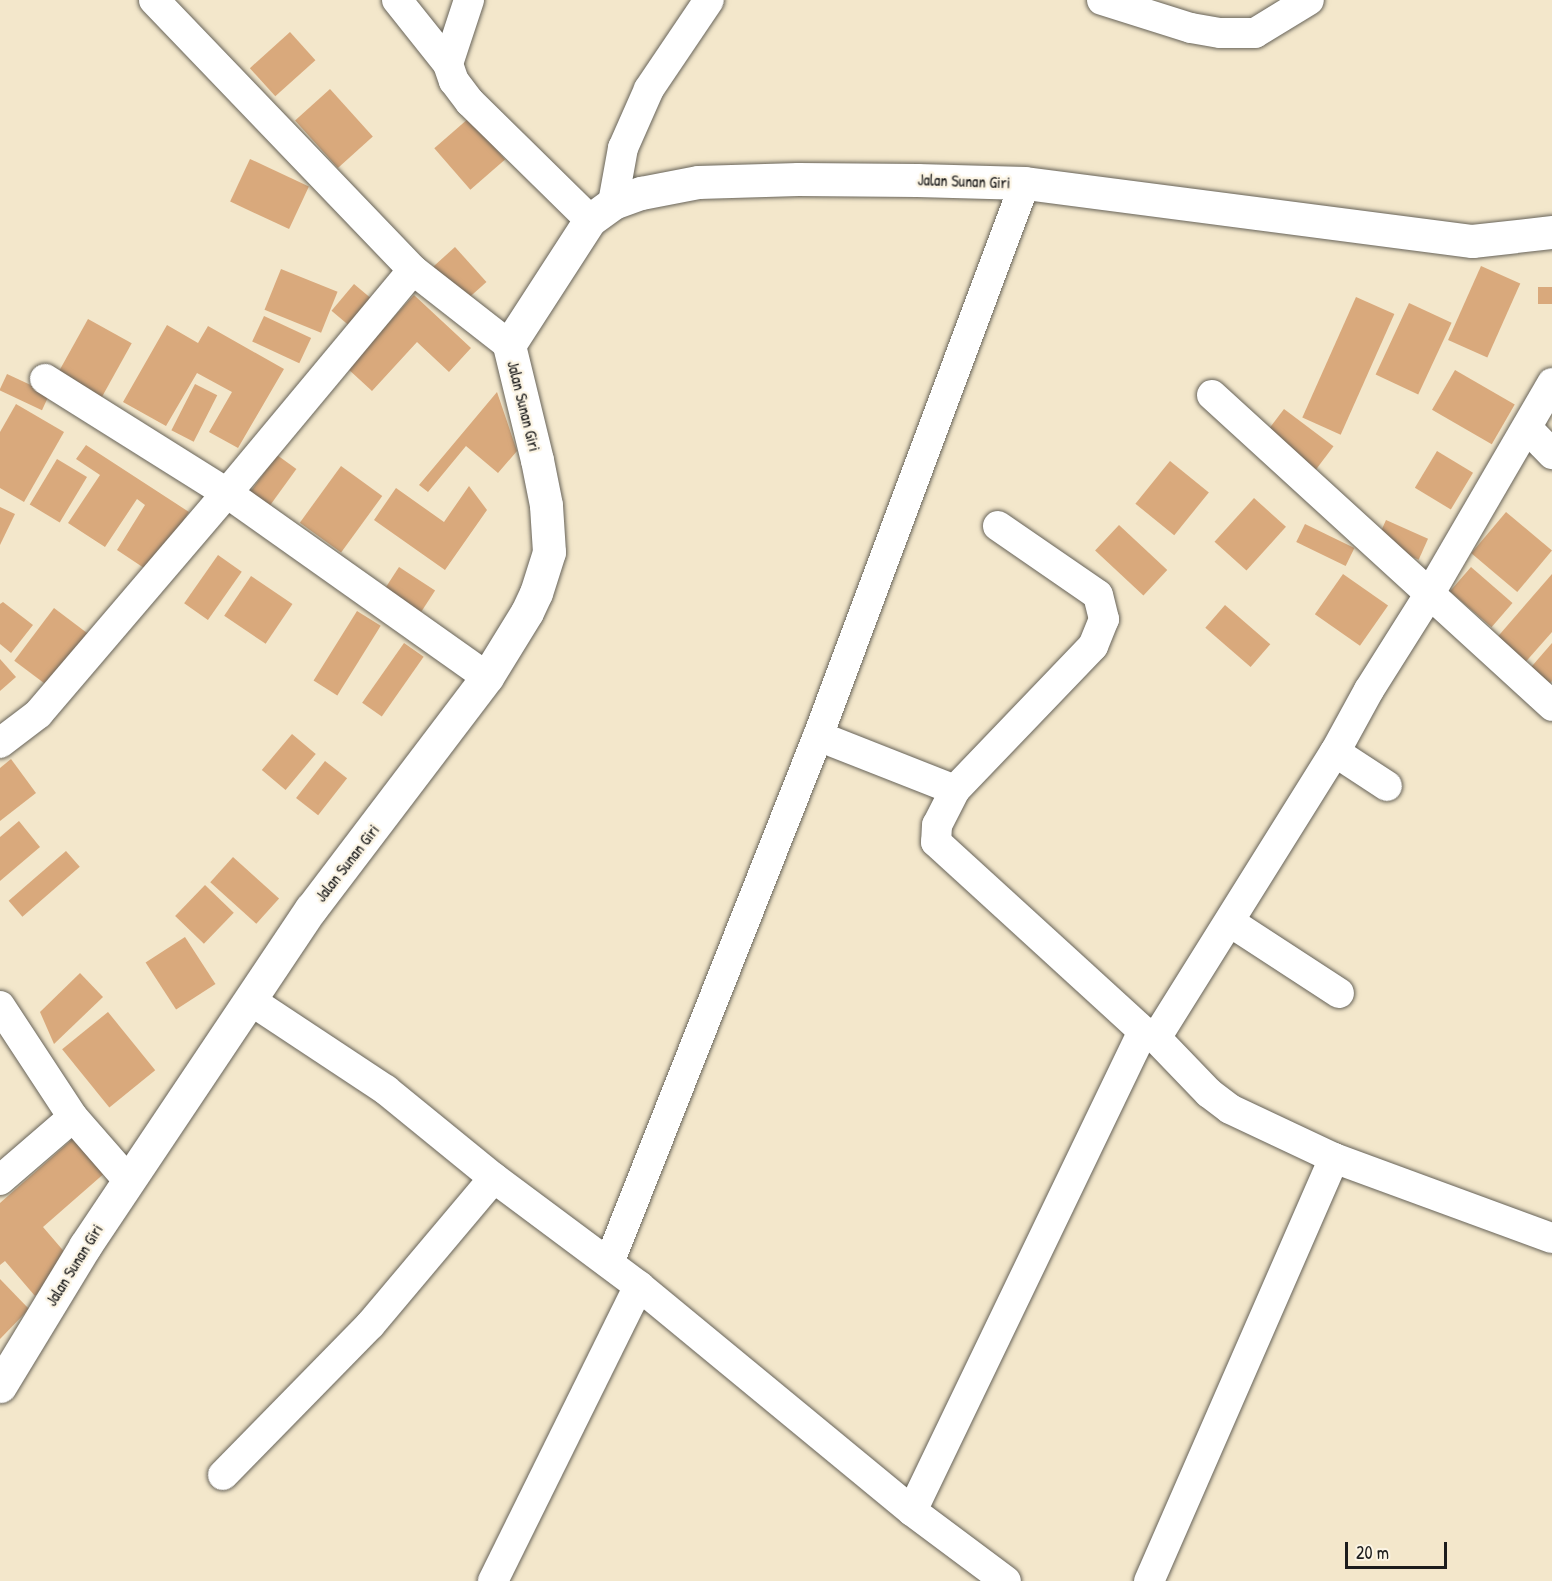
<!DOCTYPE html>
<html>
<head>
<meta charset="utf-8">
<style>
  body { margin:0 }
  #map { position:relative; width:1552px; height:1581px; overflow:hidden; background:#f3e7cb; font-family:"Patrick Hand",sans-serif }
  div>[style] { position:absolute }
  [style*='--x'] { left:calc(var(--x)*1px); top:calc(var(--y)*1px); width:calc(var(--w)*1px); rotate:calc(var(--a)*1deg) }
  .building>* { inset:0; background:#d9a97c; transform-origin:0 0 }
  .roads { filter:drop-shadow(0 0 2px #676359) drop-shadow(0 0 2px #676359) }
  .minor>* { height:30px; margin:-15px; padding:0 15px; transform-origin:15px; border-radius:15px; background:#fff }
  .tertiary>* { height:33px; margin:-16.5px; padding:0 16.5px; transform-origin:16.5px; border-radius:16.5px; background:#fff }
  span { translate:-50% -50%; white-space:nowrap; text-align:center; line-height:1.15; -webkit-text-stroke:5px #fcf5e5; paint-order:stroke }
  .street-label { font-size:16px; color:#1c1c1c }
  .scale { position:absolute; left:1345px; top:1542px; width:102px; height:27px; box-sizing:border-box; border:3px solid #1c1c1c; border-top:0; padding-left:8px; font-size:18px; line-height:21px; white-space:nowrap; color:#1c1c1c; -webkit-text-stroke:4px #fcf5e5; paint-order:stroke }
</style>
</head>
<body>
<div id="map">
  <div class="building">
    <i style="left:290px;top:32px;width:38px;height:54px;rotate:48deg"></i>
    <i style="left:330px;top:89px;width:64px;height:47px;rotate:48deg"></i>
    <i style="left:469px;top:118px;width:55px;height:46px;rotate:49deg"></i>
    <i style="left:250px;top:159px;width:65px;height:47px;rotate:25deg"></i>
    <i style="left:455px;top:247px;width:47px;height:32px;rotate:48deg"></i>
    <i style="left:1481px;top:266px;width:43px;height:81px;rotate:24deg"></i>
    <i style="left:281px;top:269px;width:61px;height:44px;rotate:22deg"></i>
    <i style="left:354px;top:284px;width:26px;height:35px;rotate:40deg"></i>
    <i style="left:1538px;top:287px;width:14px;height:17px"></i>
    <i style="clip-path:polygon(414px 295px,471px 348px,449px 372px,417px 342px,372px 391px,347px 368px)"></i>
    <i style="left:1356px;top:297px;width:42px;height:132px;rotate:24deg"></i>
    <i style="left:1409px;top:303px;width:47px;height:79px;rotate:25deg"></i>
    <i style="left:264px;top:316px;width:52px;height:28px;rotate:25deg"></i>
    <i style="left:88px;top:319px;width:50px;height:63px;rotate:29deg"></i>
    <i style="clip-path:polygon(167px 325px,198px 343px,208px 326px,284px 369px,238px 448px,209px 432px,232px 392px,197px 373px,166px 426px,123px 402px)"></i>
    <i style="left:1455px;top:370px;width:69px;height:46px;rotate:30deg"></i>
    <i style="left:7px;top:374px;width:47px;height:18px;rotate:25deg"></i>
    <i style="left:195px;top:384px;width:25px;height:52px;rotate:27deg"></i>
    <i style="clip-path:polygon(497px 392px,517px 451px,498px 473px,466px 446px,428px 492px,419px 485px)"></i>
    <i style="clip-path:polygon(16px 404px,64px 432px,24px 502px,0 488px,0 432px)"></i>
    <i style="left:1284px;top:409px;width:62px;height:36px;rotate:37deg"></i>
    <i style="clip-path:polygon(86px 445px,189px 512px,150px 572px,117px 550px,145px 505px,137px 499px,105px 547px,68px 523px,100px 475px,76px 459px)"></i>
    <i style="left:1437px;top:451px;width:42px;height:43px;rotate:31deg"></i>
    <i style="left:277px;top:455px;width:24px;height:58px;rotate:36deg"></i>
    <i style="left:57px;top:459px;width:35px;height:53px;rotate:31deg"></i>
    <i style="left:1170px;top:461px;width:50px;height:55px;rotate:39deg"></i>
    <i style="left:341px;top:466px;width:51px;height:70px;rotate:36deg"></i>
    <i style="clip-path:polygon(469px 486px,487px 510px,445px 570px,374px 520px,396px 488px,444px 522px)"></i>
    <i style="left:1254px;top:498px;width:43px;height:59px;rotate:42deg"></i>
    <i style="clip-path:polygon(0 507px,15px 514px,0 545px)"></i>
    <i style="left:1506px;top:512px;width:60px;height:54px;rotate:40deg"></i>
    <i style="left:1386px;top:520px;width:46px;height:23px;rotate:24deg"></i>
    <i style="left:1305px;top:524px;width:55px;height:20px;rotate:26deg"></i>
    <i style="left:1119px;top:525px;width:66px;height:35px;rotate:43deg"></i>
    <i style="left:218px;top:555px;width:29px;height:59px;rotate:35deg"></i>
    <i style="left:399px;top:567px;width:43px;height:37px;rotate:33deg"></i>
    <i style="left:1471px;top:567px;width:55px;height:32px;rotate:41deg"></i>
    <i style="left:1343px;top:574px;width:55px;height:49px;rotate:35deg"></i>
    <i style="clip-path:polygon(1552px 574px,1552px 632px,1522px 666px,1494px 641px)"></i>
    <i style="left:251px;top:576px;width:50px;height:48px;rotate:34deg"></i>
    <i style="clip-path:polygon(3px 602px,33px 625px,11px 653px,0 644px,0 604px)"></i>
    <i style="left:1225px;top:605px;width:60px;height:30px;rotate:41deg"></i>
    <i style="left:54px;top:608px;width:48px;height:66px;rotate:37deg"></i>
    <i style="left:357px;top:611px;width:28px;height:82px;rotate:32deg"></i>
    <i style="left:404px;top:643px;width:24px;height:73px;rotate:35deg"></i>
    <i style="clip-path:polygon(1552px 643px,1552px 681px,1544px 690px,1526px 673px)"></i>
    <i style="clip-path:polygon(0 659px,16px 677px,0 691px)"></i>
    <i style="left:292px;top:734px;width:31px;height:47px;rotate:40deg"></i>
    <i style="clip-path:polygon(11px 759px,36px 793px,0 821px,0 768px)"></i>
    <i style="left:325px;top:761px;width:28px;height:47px;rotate:38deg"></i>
    <i style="clip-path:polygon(19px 821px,40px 847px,0 881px,0 837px)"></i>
    <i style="left:66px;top:851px;width:21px;height:76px;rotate:49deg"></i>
    <i style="left:233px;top:857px;width:62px;height:34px;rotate:42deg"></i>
    <i style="left:205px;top:885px;width:40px;height:43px;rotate:44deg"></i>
    <i style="left:185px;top:937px;width:56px;height:47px;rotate:57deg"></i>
    <i style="clip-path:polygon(80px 973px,103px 997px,54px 1044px,40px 1012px)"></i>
    <i style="left:108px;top:1012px;width:75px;height:59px;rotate:51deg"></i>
    <i style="clip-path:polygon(76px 1136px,107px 1171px,43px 1227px,73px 1262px,35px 1296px,5px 1261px,0 1265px,0 1203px)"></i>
    <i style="clip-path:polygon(0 1279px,29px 1309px,0 1339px)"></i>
  </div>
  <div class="roads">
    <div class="minor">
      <i style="--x:154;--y:0;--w:374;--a:46.2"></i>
      <i style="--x:413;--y:270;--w:122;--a:38"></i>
      <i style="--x:397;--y:0;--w:82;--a:51.4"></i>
      <i style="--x:469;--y:0;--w:67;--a:108.2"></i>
      <i style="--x:448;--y:64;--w:18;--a:71"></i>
      <i style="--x:454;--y:81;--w:26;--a:53"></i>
      <i style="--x:470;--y:102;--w:168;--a:44.5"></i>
      <i style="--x:1102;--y:0;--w:93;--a:17.5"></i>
      <i style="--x:1191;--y:28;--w:29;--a:10"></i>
      <i style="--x:1220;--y:33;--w:35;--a:0"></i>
      <i style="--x:1255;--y:33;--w:63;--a:-31.4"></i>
      <i style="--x:613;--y:203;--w:56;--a:-79.7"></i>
      <i style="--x:623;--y:148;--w:64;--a:-66.2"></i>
      <i style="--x:649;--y:89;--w:107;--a:-56"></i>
      <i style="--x:45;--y:379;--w:215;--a:32.1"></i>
      <i style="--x:227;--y:493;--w:319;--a:35.3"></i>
      <i style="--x:1212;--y:395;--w:461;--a:42.4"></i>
      <i style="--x:1528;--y:429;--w:35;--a:46"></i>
      <i style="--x:998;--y:526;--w:121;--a:34.6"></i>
      <i style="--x:1098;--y:595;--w:25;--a:76"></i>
      <i style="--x:1104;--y:619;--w:29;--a:112"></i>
      <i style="--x:1093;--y:646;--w:199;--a:133.8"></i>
      <i style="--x:955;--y:790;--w:39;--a:117"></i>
      <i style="--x:937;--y:825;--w:17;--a:93"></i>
      <i style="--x:936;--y:842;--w:280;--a:42.4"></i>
      <i style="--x:1143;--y:1031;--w:15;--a:28"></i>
      <i style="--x:1156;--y:1038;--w:76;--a:46.1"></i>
      <i style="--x:1209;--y:1093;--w:26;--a:37"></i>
      <i style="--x:1230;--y:1109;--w:115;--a:25.2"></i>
      <i style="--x:1334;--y:1158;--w:462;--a:113.6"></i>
      <i style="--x:818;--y:736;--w:147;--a:21.5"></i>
      <i style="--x:0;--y:743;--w:48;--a:-37.3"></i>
      <i style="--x:38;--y:714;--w:291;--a:-49.5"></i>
      <i style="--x:227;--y:493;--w:290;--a:-50.2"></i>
      <i style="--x:1335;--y:752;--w:62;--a:33.2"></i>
      <i style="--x:1230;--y:922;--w:130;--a:33.1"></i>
      <i style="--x:250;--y:1000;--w:163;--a:33.5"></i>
      <i style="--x:386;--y:1090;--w:139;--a:39.2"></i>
      <i style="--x:494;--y:1178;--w:181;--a:36.7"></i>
      <i style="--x:639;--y:1286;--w:354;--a:39.5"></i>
      <i style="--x:912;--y:1511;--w:117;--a:36.7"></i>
      <i style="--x:0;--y:1006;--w:133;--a:56.7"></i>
      <i style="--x:73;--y:1117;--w:84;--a:48.9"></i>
      <i style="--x:1156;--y:1038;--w:337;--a:-58"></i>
      <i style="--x:1335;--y:752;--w:71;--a:-61.3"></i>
      <i style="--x:1369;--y:690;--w:115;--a:-57.8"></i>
      <i style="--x:1430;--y:593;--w:243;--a:-59.8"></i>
      <i style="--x:1334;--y:1158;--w:232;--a:20.2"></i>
      <i style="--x:0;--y:1180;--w:96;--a:-40.8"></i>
      <i style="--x:609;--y:1263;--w:567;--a:-68.37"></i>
      <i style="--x:818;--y:736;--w:590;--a:-69.48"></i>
      <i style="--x:223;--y:1475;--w:210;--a:-45.6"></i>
      <i style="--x:370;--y:1325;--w:192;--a:-49.9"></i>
      <i style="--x:912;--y:1511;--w:533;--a:-64.3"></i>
      <i style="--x:493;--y:1581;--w:329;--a:-63.7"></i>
    </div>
    <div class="tertiary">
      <i style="--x:0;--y:1386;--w:164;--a:-58.7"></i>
      <i style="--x:85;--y:1246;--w:406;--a:-56.2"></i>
      <i style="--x:311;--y:909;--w:291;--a:-52.8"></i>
      <i style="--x:487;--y:677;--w:76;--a:-58.4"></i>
      <i style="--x:527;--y:612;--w:21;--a:-65"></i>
      <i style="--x:536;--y:593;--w:43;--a:-72.4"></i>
      <i style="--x:549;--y:552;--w:47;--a:-93.7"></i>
      <i style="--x:546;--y:505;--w:46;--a:-101.3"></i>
      <i style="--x:537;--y:460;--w:118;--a:-103.7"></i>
      <i style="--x:509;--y:345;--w:149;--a:-57.1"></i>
      <i style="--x:590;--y:220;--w:29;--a:-36"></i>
      <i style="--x:613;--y:203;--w:30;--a:-20"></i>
      <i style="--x:641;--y:193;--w:58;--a:-10.9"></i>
      <i style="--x:698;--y:182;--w:100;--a:-1.7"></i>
      <i style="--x:798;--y:179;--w:119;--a:0.5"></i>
      <i style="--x:917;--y:180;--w:108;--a:1.6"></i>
      <i style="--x:1025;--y:183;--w:451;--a:7.4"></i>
      <i style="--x:1472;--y:241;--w:81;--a:-6.4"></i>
    </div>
  </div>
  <div class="street-label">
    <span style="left:964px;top:181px;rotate:2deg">Jalan Sunan Giri</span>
    <span style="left:524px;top:406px;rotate:76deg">Jalan Sunan Giri</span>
    <span style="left:347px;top:863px;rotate:-52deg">Jalan Sunan Giri</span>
    <span style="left:74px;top:1265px;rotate:-58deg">Jalan Sunan Giri</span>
  </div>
  <div class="scale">20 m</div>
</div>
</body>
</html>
